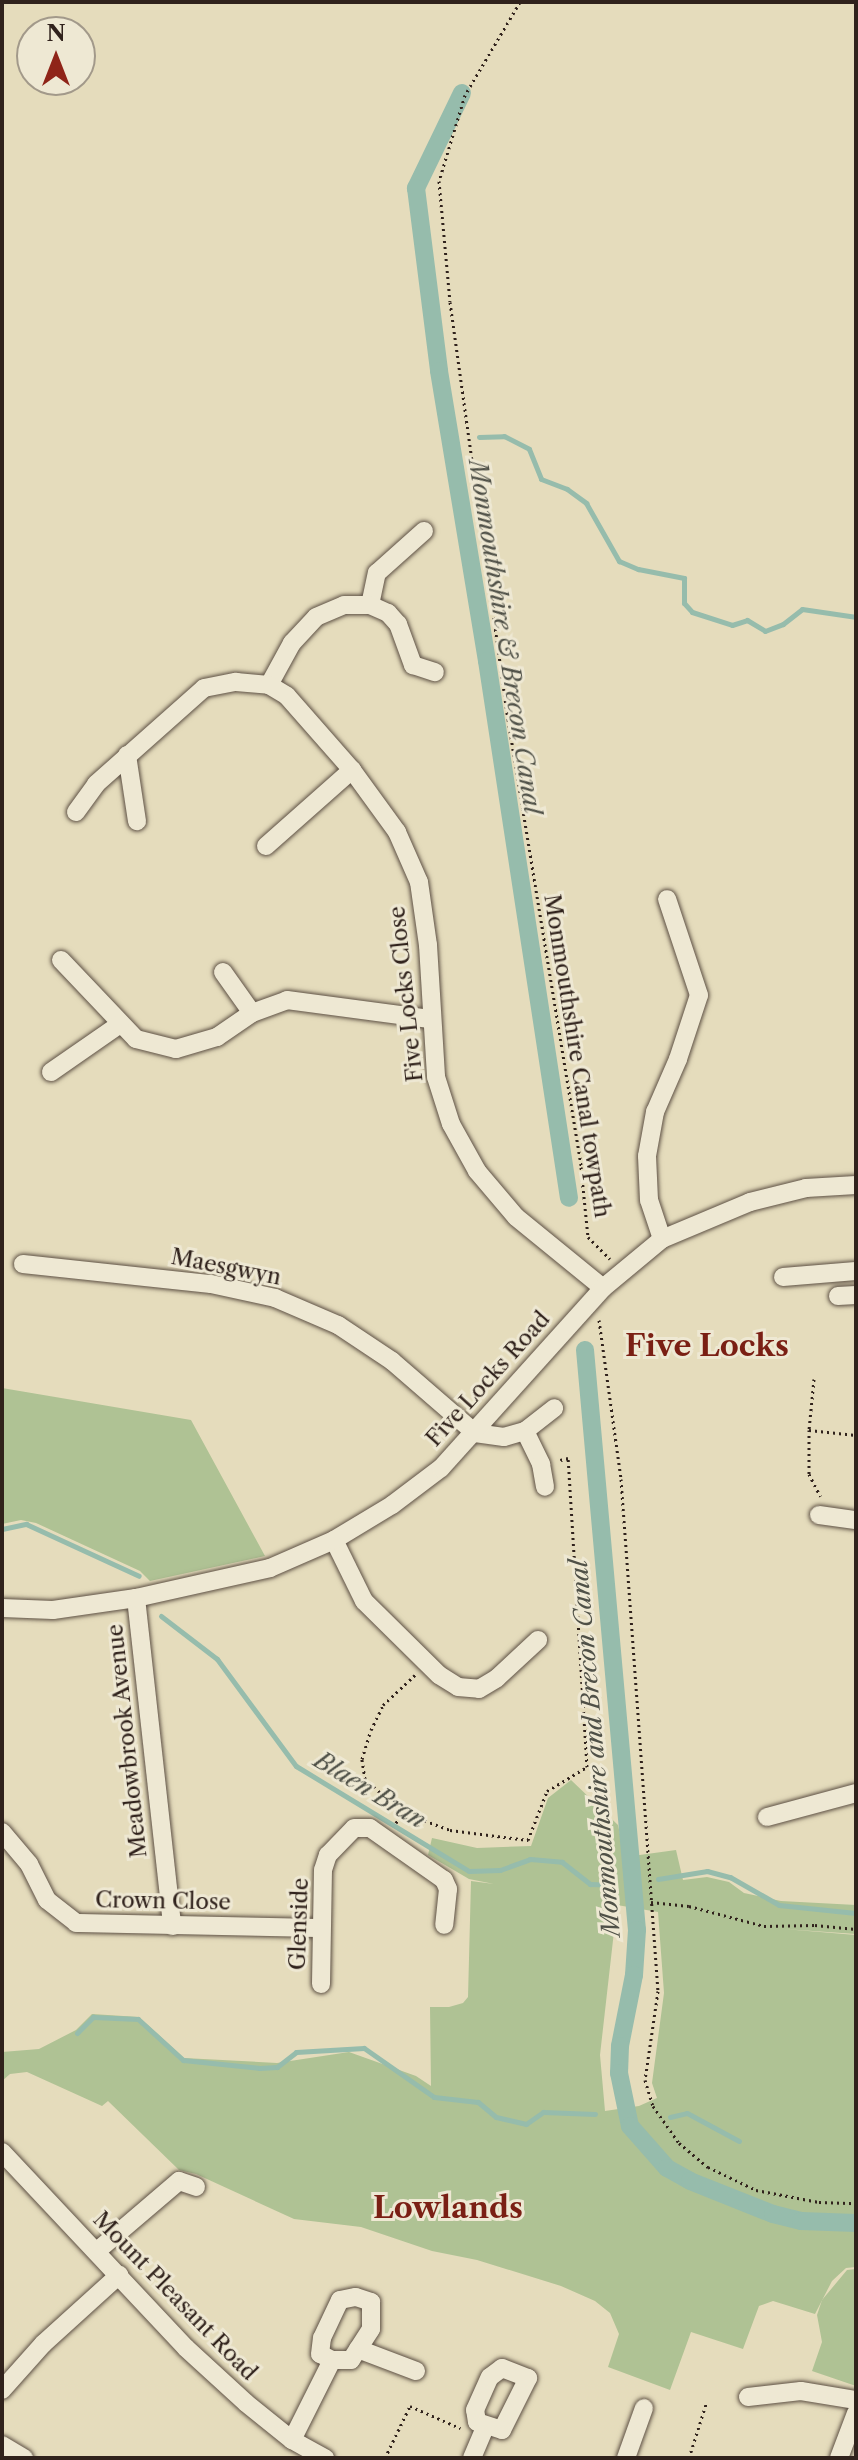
<!DOCTYPE html>
<html>
<head>
<meta charset="utf-8">
<style>
  body { margin:0 }
  #map { position:relative; width:858px; height:2460px; overflow:hidden; background:#e5dcbc; font-family:"Libre Caslon Text",serif }
  div>[style] { position:absolute }
  [style*='--x'] { left:calc(var(--x)*1px); top:calc(var(--y)*1px); width:calc(var(--w)*1px); rotate:calc(var(--a)*1deg) }
  .green>* { inset:0; background:#afc294 }
  .stream>* { height:5px; margin:-2.5px; padding:0 2.5px; transform-origin:2.5px; border-radius:2.5px; background:#96bcac }
  .canal>* { height:18px; margin:-9px; padding:0 9px; transform-origin:9px; border-radius:9px; background:#96bcac }
  .path>* { height:3px; margin-top:-1.5px; transform-origin:0; background:repeating-linear-gradient(90deg,#30221c 0 2px,transparent 0 6px) }
  .roads { filter:drop-shadow(0 0 2px #5d5044) drop-shadow(0 0 2px #5d5044) }
  .minor>* { height:18px; margin:-9px; padding:0 9px; transform-origin:9px; border-radius:9px; background:#eee8d3 }
  span { translate:-50% -50%; white-space:nowrap; text-align:center; line-height:1.15; -webkit-text-stroke:6px #eee8d3; paint-order:stroke }
  .street-label { font-size:22px; color:#30221c }
  .water-label { font-size:24px; color:#4f5047; font-style:italic }
  .district-label { font-size:30px; color:#7a1f14; font-weight:700 }
  .frame { position:absolute; inset:0; border:4px solid #30221c; pointer-events:none }
  .north { position:absolute; left:16px; top:16px; width:80px; height:80px; box-sizing:border-box; background:#eee8d3; border:2px solid #a2998a; border-radius:50%; rotate:0deg; font-size:22px; font-weight:700; line-height:32px; text-align:center; color:#30221c }
  .north::after { content:''; display:block; margin:auto; width:28px; height:36px; background:#8f2418; clip-path:polygon(50% 0,100% 100%,50% 72%,0 100%) }
</style>
</head>
<body>
<div id="map">
  <div class="green">
    <i style="clip-path:polygon(2px 1388px,191px 1420px,265px 1556px,150px 1581px,140px 1571px,36px 1523px,21px 1520px,2px 1524px)"></i>
    <i style="clip-path:polygon(evenodd,571px 1780px,618px 1825px,625px 1857px,676px 1850px,683px 1880px,707px 1877px,729px 1882px,744px 1893px,781px 1901px,856px 1905px,856px 1934px,784px 1929px,856px 1935px,856px 2267px,846px 2268px,832px 2281px,815px 2314px,773px 2301px,759px 2306px,743px 2349px,691px 2332px,670px 2390px,608px 2367px,619px 2334px,610px 2313px,595px 2301px,561px 2286px,477px 2260px,432px 2251px,361px 2227px,294px 2219px,196px 2174px,179px 2170px,108px 2101px,102px 2106px,27px 2072px,10px 2074px,2px 2081px,2px 2052px,39px 2049px,76px 2030px,92px 2014px,139px 2017px,184px 2058px,277px 2063px,349px 2052px,416px 2076px,431px 2086px,430px 2007px,449px 2007px,463px 2003px,468px 1997px,471px 1881px,494px 1884px,469px 1879px,428px 1855px,432px 1838px,477px 1848px,531px 1846px,548px 1798px,571px 1780px,617px 1905px,658px 1912px,664px 1993px,652px 2083px,657px 2098px,639px 2106px,605px 2111px,600px 2055px,617px 1905px)"></i>
    <i style="clip-path:polygon(856px 2269px,856px 2386px,812px 2371px,822px 2342px,817px 2315px,822px 2300px,847px 2270px)"></i>
  </div>
  <div class="stream">
    <i style="--x:479;--y:437;--w:25;--a:-2"></i>
    <i style="--x:504;--y:436;--w:28;--a:27"></i>
    <i style="--x:529;--y:449;--w:32;--a:68"></i>
    <i style="--x:541;--y:479;--w:28;--a:21"></i>
    <i style="--x:567;--y:489;--w:24;--a:36"></i>
    <i style="--x:586;--y:503;--w:67;--a:60.4"></i>
    <i style="--x:619;--y:561;--w:21;--a:23"></i>
    <i style="--x:638;--y:569;--w:47;--a:11.1"></i>
    <i style="--x:684;--y:578;--w:25;--a:90"></i>
    <i style="--x:684;--y:603;--w:12;--a:48"></i>
    <i style="--x:692;--y:612;--w:42;--a:18"></i>
    <i style="--x:732;--y:625;--w:16;--a:-18"></i>
    <i style="--x:747;--y:620;--w:21;--a:31"></i>
    <i style="--x:765;--y:631;--w:19;--a:-21"></i>
    <i style="--x:783;--y:624;--w:24;--a:-38"></i>
    <i style="--x:802;--y:609;--w:55;--a:8.4"></i>
    <i style="--x:2;--y:1529;--w:25;--a:-12"></i>
    <i style="--x:26;--y:1524;--w:124;--a:24.7"></i>
    <i style="--x:161;--y:1616;--w:71;--a:37.5"></i>
    <i style="--x:217;--y:1659;--w:133;--a:53.6"></i>
    <i style="--x:296;--y:1766;--w:202;--a:31.3"></i>
    <i style="--x:469;--y:1871;--w:31;--a:-2"></i>
    <i style="--x:500;--y:1870;--w:32;--a:-20"></i>
    <i style="--x:530;--y:1859;--w:32;--a:5"></i>
    <i style="--x:562;--y:1862;--w:36;--a:38"></i>
    <i style="--x:590;--y:1884;--w:23;--a:2"></i>
    <i style="--x:658;--y:1879;--w:50;--a:-9.3"></i>
    <i style="--x:707;--y:1871;--w:24;--a:15"></i>
    <i style="--x:730;--y:1877;--w:56;--a:29.7"></i>
    <i style="--x:779;--y:1905;--w:77;--a:5.9"></i>
    <i style="--x:77;--y:2033;--w:23;--a:-45"></i>
    <i style="--x:93;--y:2017;--w:45;--a:2.5"></i>
    <i style="--x:138;--y:2019;--w:61;--a:42.3"></i>
    <i style="--x:183;--y:2060;--w:77;--a:5.9"></i>
    <i style="--x:260;--y:2068;--w:17;--a:-3"></i>
    <i style="--x:277;--y:2067;--w:24;--a:-38"></i>
    <i style="--x:296;--y:2052;--w:68;--a:-3.4"></i>
    <i style="--x:364;--y:2048;--w:85;--a:35"></i>
    <i style="--x:434;--y:2097;--w:44;--a:6.5"></i>
    <i style="--x:478;--y:2102;--w:23;--a:40"></i>
    <i style="--x:496;--y:2117;--w:31;--a:13"></i>
    <i style="--x:526;--y:2124;--w:21;--a:-35"></i>
    <i style="--x:543;--y:2112;--w:52;--a:2.2"></i>
    <i style="--x:670;--y:2117;--w:17;--a:-13"></i>
    <i style="--x:687;--y:2113;--w:59;--a:28.3"></i>
  </div>
  <div class="canal">
    <i style="--x:462;--y:93;--w:106;--a:115.8"></i>
    <i style="--x:416;--y:188;--w:184;--a:82.8"></i>
    <i style="--x:439;--y:371;--w:294;--a:80.6"></i>
    <i style="--x:487;--y:661;--w:543;--a:81.32"></i>
    <i style="--x:585;--y:1350;--w:582;--a:84.88"></i>
    <i style="--x:637;--y:1930;--w:45;--a:93.8"></i>
    <i style="--x:634;--y:1975;--w:72;--a:101.2"></i>
    <i style="--x:620;--y:2046;--w:27;--a:92"></i>
    <i style="--x:619;--y:2073;--w:54;--a:78.3"></i>
    <i style="--x:630;--y:2126;--w:56;--a:48.6"></i>
    <i style="--x:667;--y:2168;--w:26;--a:29"></i>
    <i style="--x:690;--y:2181;--w:89;--a:21.7"></i>
    <i style="--x:773;--y:2214;--w:29;--a:14"></i>
    <i style="--x:801;--y:2221;--w:55;--a:2.1"></i>
  </div>
  <div class="path">
    <i style="--x:520;--y:2;--w:108;--a:120.6"></i>
    <i style="--x:465;--y:95;--w:90;--a:106.8"></i>
    <i style="--x:439;--y:181;--w:121;--a:84.8"></i>
    <i style="--x:450;--y:302;--w:421;--a:82.1"></i>
    <i style="--x:508;--y:719;--w:454;--a:80.7"></i>
    <i style="--x:581;--y:1167;--w:70;--a:84.3"></i>
    <i style="--x:588;--y:1237;--w:31;--a:45"></i>
    <i style="--x:599;--y:1320;--w:161;--a:82.1"></i>
    <i style="--x:621;--y:1479;--w:513;--a:85.87"></i>
    <i style="--x:658;--y:1991;--w:90;--a:98.3"></i>
    <i style="--x:645;--y:2080;--w:27;--a:73"></i>
    <i style="--x:653;--y:2106;--w:45;--a:54.9"></i>
    <i style="--x:679;--y:2143;--w:38;--a:40"></i>
    <i style="--x:708;--y:2167;--w:53;--a:25.6"></i>
    <i style="--x:756;--y:2190;--w:64;--a:10.8"></i>
    <i style="--x:819;--y:2202;--w:37;--a:2"></i>
    <i style="--x:814;--y:1379;--w:51;--a:95.6"></i>
    <i style="--x:809;--y:1430;--w:47;--a:6.1"></i>
    <i style="--x:809;--y:1430;--w:44;--a:90"></i>
    <i style="--x:809;--y:1474;--w:25;--a:63"></i>
    <i style="--x:402;--y:1812;--w:51;--a:20.6"></i>
    <i style="--x:450;--y:1830;--w:79;--a:7.3"></i>
    <i style="--x:528;--y:1840;--w:53;--a:-68.8"></i>
    <i style="--x:547;--y:1791;--w:47;--a:-31"></i>
    <i style="--x:587;--y:1767;--w:310;--a:-93.5"></i>
    <i style="--x:568;--y:1458;--w:8;--a:166"></i>
    <i style="--x:396;--y:1823;--w:13;--a:-61"></i>
    <i style="--x:402;--y:1812;--w:50;--a:-138.3"></i>
    <i style="--x:365;--y:1779;--w:20;--a:-99"></i>
    <i style="--x:362;--y:1759;--w:30;--a:-73"></i>
    <i style="--x:371;--y:1730;--w:28;--a:-64"></i>
    <i style="--x:383;--y:1705;--w:44;--a:-43.2"></i>
    <i style="--x:651;--y:1902;--w:38;--a:6"></i>
    <i style="--x:689;--y:1906;--w:78;--a:14.9"></i>
    <i style="--x:764;--y:1926;--w:51;--a:-1.1"></i>
    <i style="--x:815;--y:1925;--w:41;--a:5.6"></i>
    <i style="--x:385;--y:2458;--w:58;--a:-64.3"></i>
    <i style="--x:410;--y:2406;--w:55;--a:23.7"></i>
    <i style="--x:689;--y:2458;--w:57;--a:-72.5"></i>
  </div>
  <div class="roads">
    <div class="minor">
      <i style="--x:370;--y:605;--w:33;--a:-78"></i>
      <i style="--x:377;--y:573;--w:63;--a:-41.8"></i>
      <i style="--x:269;--y:685;--w:48;--a:-61.3"></i>
      <i style="--x:292;--y:643;--w:35;--a:-47"></i>
      <i style="--x:316;--y:617;--w:30;--a:-23"></i>
      <i style="--x:344;--y:605;--w:26;--a:0"></i>
      <i style="--x:370;--y:605;--w:20;--a:24"></i>
      <i style="--x:388;--y:613;--w:15;--a:48"></i>
      <i style="--x:398;--y:624;--w:44;--a:69.9"></i>
      <i style="--x:413;--y:665;--w:23;--a:18"></i>
      <i style="--x:127;--y:755;--w:67;--a:81.4"></i>
      <i style="--x:76;--y:812;--w:34;--a:-54"></i>
      <i style="--x:96;--y:784;--w:144;--a:-41.6"></i>
      <i style="--x:204;--y:688;--w:33;--a:-11"></i>
      <i style="--x:236;--y:682;--w:33;--a:5"></i>
      <i style="--x:269;--y:685;--w:21;--a:31"></i>
      <i style="--x:287;--y:696;--w:98;--a:48.7"></i>
      <i style="--x:352;--y:770;--w:77;--a:54"></i>
      <i style="--x:397;--y:832;--w:55;--a:66.3"></i>
      <i style="--x:419;--y:882;--w:64;--a:81.9"></i>
      <i style="--x:428;--y:945;--w:132;--a:86.5"></i>
      <i style="--x:436;--y:1077;--w:49;--a:72.3"></i>
      <i style="--x:451;--y:1124;--w:54;--a:61"></i>
      <i style="--x:477;--y:1171;--w:60;--a:49.7"></i>
      <i style="--x:516;--y:1217;--w:112;--a:39.2"></i>
      <i style="--x:266;--y:846;--w:115;--a:-41.5"></i>
      <i style="--x:61;--y:960;--w:109;--a:46.5"></i>
      <i style="--x:136;--y:1039;--w:41;--a:14"></i>
      <i style="--x:176;--y:1049;--w:43;--a:-16.3"></i>
      <i style="--x:217;--y:1037;--w:42;--a:-34.4"></i>
      <i style="--x:252;--y:1013;--w:37;--a:-20"></i>
      <i style="--x:287;--y:1000;--w:144;--a:7.6"></i>
      <i style="--x:223;--y:972;--w:50;--a:54.7"></i>
      <i style="--x:51;--y:1072;--w:84;--a:-34.8"></i>
      <i style="--x:662;--y:1239;--w:41;--a:-108.4"></i>
      <i style="--x:649;--y:1200;--w:44;--a:-92.6"></i>
      <i style="--x:647;--y:1156;--w:45;--a:-79.7"></i>
      <i style="--x:655;--y:1112;--w:58;--a:-66.5"></i>
      <i style="--x:678;--y:1059;--w:67;--a:-71.8"></i>
      <i style="--x:699;--y:995;--w:101;--a:-108.4"></i>
      <i style="--x:23;--y:1264;--w:189;--a:6.1"></i>
      <i style="--x:211;--y:1284;--w:66;--a:12.3"></i>
      <i style="--x:275;--y:1298;--w:69;--a:23.2"></i>
      <i style="--x:338;--y:1325;--w:65;--a:33.7"></i>
      <i style="--x:392;--y:1361;--w:110;--a:40.9"></i>
      <i style="--x:475;--y:1433;--w:29;--a:8"></i>
      <i style="--x:504;--y:1437;--w:22;--a:-16"></i>
      <i style="--x:525;--y:1431;--w:37;--a:-38"></i>
      <i style="--x:783;--y:1277;--w:73;--a:-4.7"></i>
      <i style="--x:838;--y:1296;--w:18;--a:-3"></i>
      <i style="--x:525;--y:1431;--w:37;--a:64"></i>
      <i style="--x:541;--y:1464;--w:23;--a:80"></i>
      <i style="--x:819;--y:1515;--w:37;--a:8"></i>
      <i style="--x:334;--y:1540;--w:68;--a:63.8"></i>
      <i style="--x:364;--y:1601;--w:105;--a:44.6"></i>
      <i style="--x:439;--y:1675;--w:22;--a:32"></i>
      <i style="--x:458;--y:1687;--w:21;--a:5"></i>
      <i style="--x:479;--y:1689;--w:21;--a:-31"></i>
      <i style="--x:497;--y:1678;--w:56;--a:-42.8"></i>
      <i style="--x:136;--y:1598;--w:330;--a:83.7"></i>
      <i style="--x:2;--y:1608;--w:51;--a:2.2"></i>
      <i style="--x:53;--y:1610;--w:84;--a:-8.2"></i>
      <i style="--x:136;--y:1598;--w:137;--a:-12.6"></i>
      <i style="--x:270;--y:1568;--w:70;--a:-23.6"></i>
      <i style="--x:334;--y:1540;--w:68;--a:-31.1"></i>
      <i style="--x:392;--y:1505;--w:61;--a:-37.1"></i>
      <i style="--x:441;--y:1468;--w:242;--a:-48"></i>
      <i style="--x:603;--y:1288;--w:77;--a:-39.7"></i>
      <i style="--x:662;--y:1239;--w:95;--a:-22.8"></i>
      <i style="--x:750;--y:1202;--w:58;--a:-14"></i>
      <i style="--x:806;--y:1188;--w:50;--a:-3.4"></i>
      <i style="--x:767;--y:1817;--w:92;--a:-15.1"></i>
      <i style="--x:2;--y:1832;--w:42;--a:49.8"></i>
      <i style="--x:29;--y:1864;--w:40;--a:63.4"></i>
      <i style="--x:47;--y:1900;--w:37;--a:38"></i>
      <i style="--x:76;--y:1923;--w:244;--a:1.2"></i>
      <i style="--x:321;--y:1984;--w:114;--a:-89"></i>
      <i style="--x:323;--y:1870;--w:16;--a:-72"></i>
      <i style="--x:328;--y:1855;--w:37;--a:-46"></i>
      <i style="--x:354;--y:1828;--w:16;--a:0"></i>
      <i style="--x:370;--y:1828;--w:90;--a:35.1"></i>
      <i style="--x:444;--y:1880;--w:10;--a:66"></i>
      <i style="--x:448;--y:1889;--w:36;--a:96"></i>
      <i style="--x:2;--y:2152;--w:269;--a:46.8"></i>
      <i style="--x:186;--y:2348;--w:81;--a:42.5"></i>
      <i style="--x:246;--y:2403;--w:59;--a:38.8"></i>
      <i style="--x:292;--y:2440;--w:38;--a:29"></i>
      <i style="--x:97;--y:2251;--w:108;--a:-40.5"></i>
      <i style="--x:179;--y:2181;--w:18;--a:19"></i>
      <i style="--x:358;--y:2349;--w:62;--a:20.8"></i>
      <i style="--x:502;--y:2368;--w:28;--a:21"></i>
      <i style="--x:528;--y:2378;--w:58;--a:116.6"></i>
      <i style="--x:502;--y:2430;--w:26;--a:-162"></i>
      <i style="--x:477;--y:2422;--w:12;--a:-99"></i>
      <i style="--x:475;--y:2410;--w:36;--a:-66"></i>
      <i style="--x:490;--y:2377;--w:15;--a:-37"></i>
      <i style="--x:2;--y:2390;--w:62;--a:-48.3"></i>
      <i style="--x:43;--y:2344;--w:103;--a:-42.2"></i>
      <i style="--x:748;--y:2397;--w:53;--a:-6.5"></i>
      <i style="--x:801;--y:2391;--w:56;--a:9.3"></i>
      <i style="--x:292;--y:2440;--w:89;--a:-63.4"></i>
      <i style="--x:332;--y:2360;--w:13;--a:-153"></i>
      <i style="--x:320;--y:2354;--w:16;--a:-83"></i>
      <i style="--x:322;--y:2338;--w:42;--a:-64.7"></i>
      <i style="--x:340;--y:2300;--w:16;--a:-11"></i>
      <i style="--x:356;--y:2297;--w:16;--a:18"></i>
      <i style="--x:371;--y:2302;--w:27;--a:90"></i>
      <i style="--x:371;--y:2329;--w:37;--a:123"></i>
      <i style="--x:351;--y:2360;--w:19;--a:180"></i>
      <i style="--x:2;--y:2445;--w:26;--a:31"></i>
      <i style="--x:472;--y:2458;--w:34;--a:-67"></i>
      <i style="--x:626;--y:2458;--w:53;--a:-70.2"></i>
      <i style="--x:839;--y:2458;--w:48;--a:-69.3"></i>
    </div>
  </div>
  <div class="street-label">
    <span style="left:406px;top:994px;rotate:-96deg">Five Locks Close</span>
    <span style="left:577px;top:1056px;rotate:81deg">Monmouthshire Canal towpath</span>
    <span style="left:226px;top:1267px;rotate:11deg">Maesgwyn</span>
    <span style="left:488px;top:1379px;rotate:-48deg">Five Locks Road</span>
    <span style="left:127px;top:1741px;rotate:-96deg">Meadowbrook Avenue</span>
    <span style="left:163px;top:1901px;rotate:1deg">Crown Close</span>
    <span style="left:299px;top:1924px;rotate:-88deg">Glenside</span>
    <span style="left:175px;top:2296px;rotate:46deg">Mount Pleasant Road</span>
  </div>
  <div class="water-label">
    <span style="left:505px;top:637px;rotate:81deg">Monmouthshire &amp; Brecon Canal</span>
    <span style="left:595px;top:1748px;rotate:-95deg">Monmouthshire and Brecon Canal</span>
    <span style="left:370px;top:1790px;rotate:31deg">Blaen Bran</span>
  </div>
  <div class="district-label">
    <span style="left:707px;top:1346px">Five Locks</span>
    <span style="left:448px;top:2208px">Lowlands</span>
  </div>
  <div class="frame"></div>
  <div class="north">N</div>
</div>
</body>
</html>
